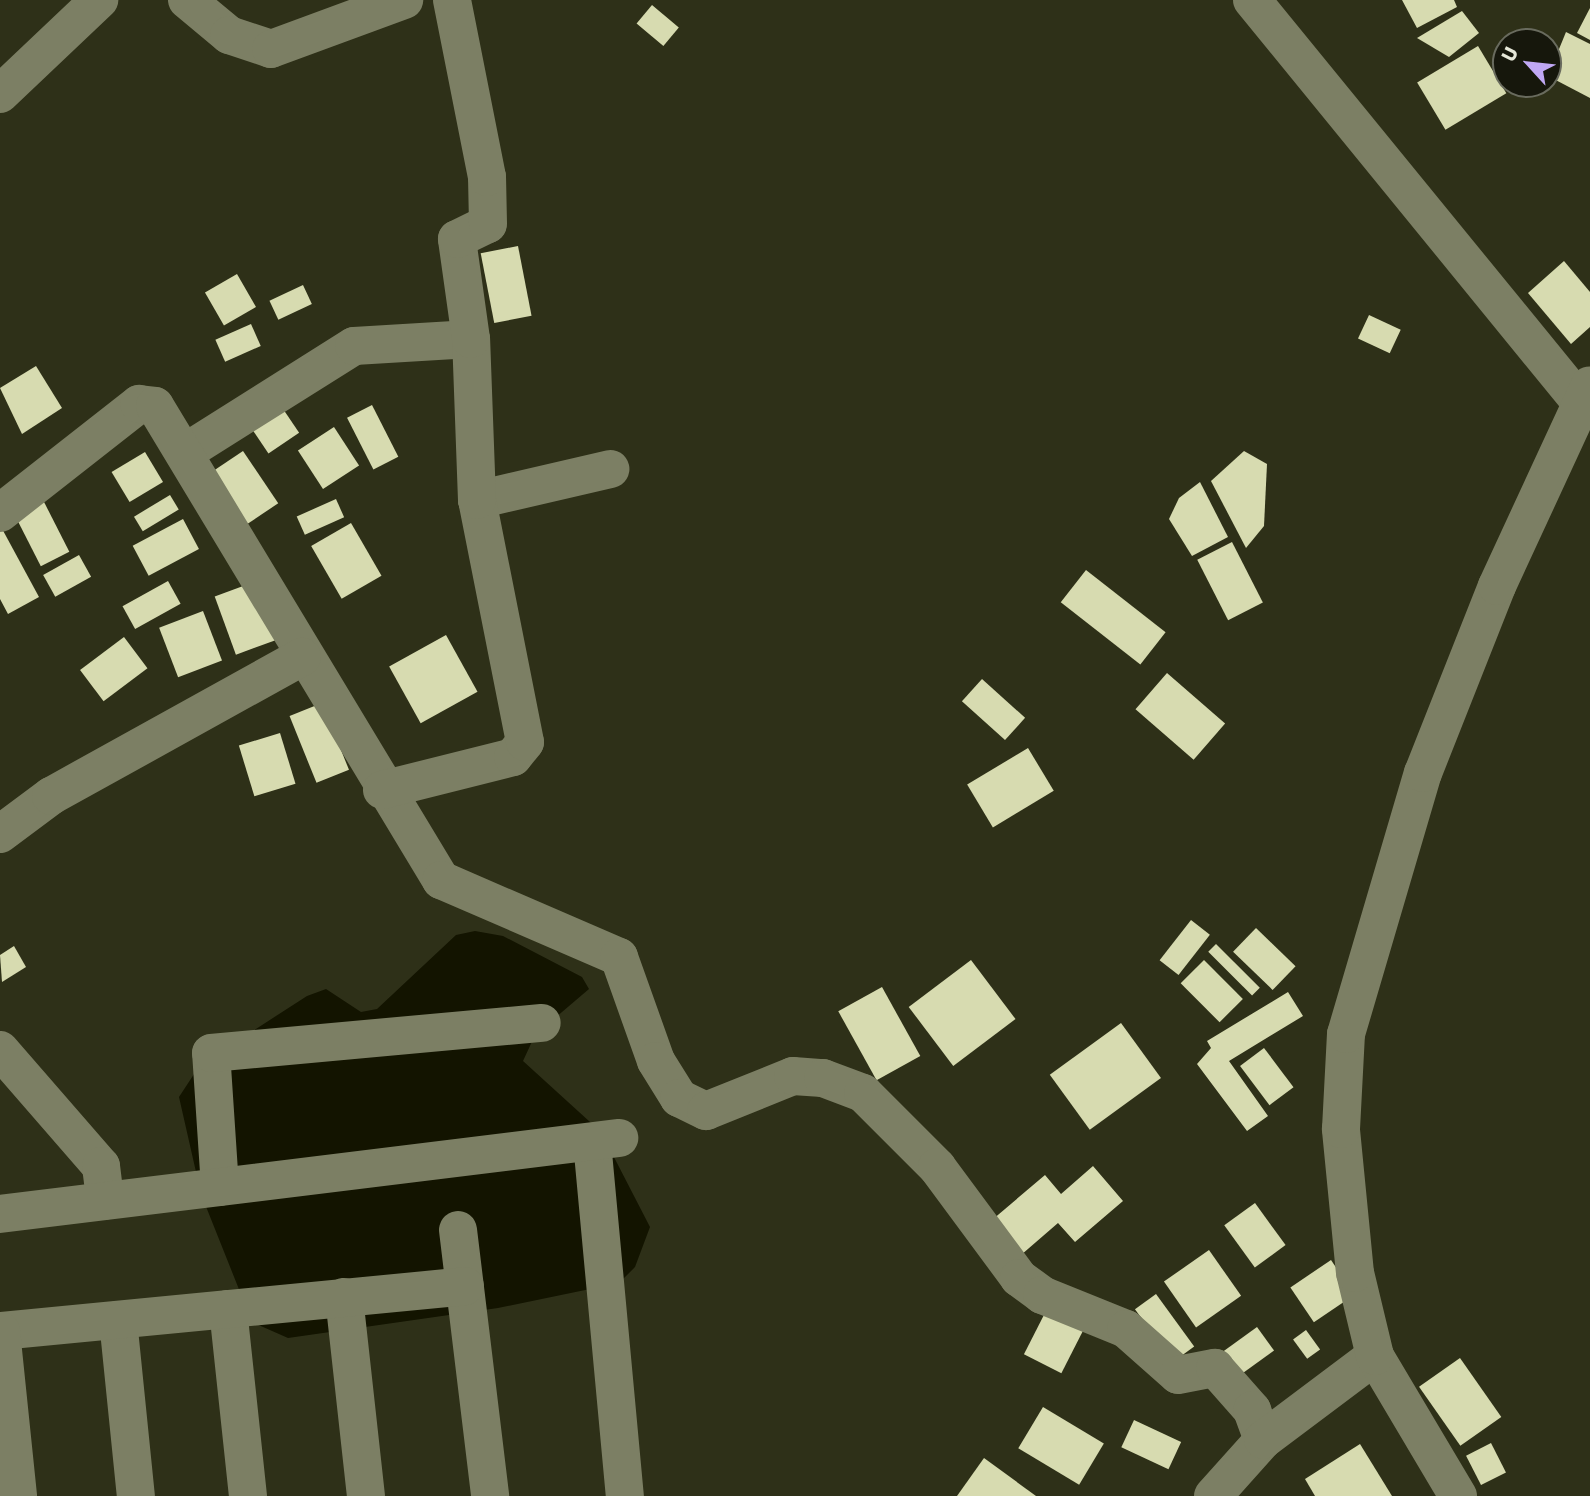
<!DOCTYPE html>
<html>
<head>
<meta charset="utf-8">
<style>
  body { margin:0 }
  #map { position:relative; width:1590px; height:1496px; overflow:hidden; background:#2e3018; font-family:Jost,sans-serif }
  div>[style] { position:absolute }
  [style*='--x'] { left:calc(var(--x)*1px); top:calc(var(--y)*1px); width:calc(var(--w)*1px); rotate:calc(var(--a)*1deg) }
  .water>* { inset:0; background:#131400 }
  .building>* { inset:0; background:#d7dbb0; transform-origin:0 0 }
  .minor>* { height:38px; margin:-19px; padding:0 19px; transform-origin:19px; border-radius:19px; background:#7c7f64 }
  span { translate:-50% -50%; white-space:nowrap; text-align:center; line-height:1.15; -webkit-text-stroke:7px #16170c; paint-order:stroke }
  .north { position:absolute; left:1492px; top:28px; width:70px; height:70px; box-sizing:border-box; background:#16170c; border:2px solid #696b5e; border-radius:50%; rotate:297deg; font-size:19px; font-weight:700; line-height:28px; text-align:center; color:#e6e8d9 }
  .north::after { content:''; display:block; margin:auto; width:24px; height:32px; background:#c0a8f4; clip-path:polygon(50% 0,100% 100%,50% 72%,0 100%) }
</style>
</head>
<body>
<div id="map">
  <div class="water">
    <i style="clip-path:polygon(475px 931px,503px 936px,582px 977px,589px 989px,535px 1035px,523px 1061px,601px 1132px,650px 1227px,635px 1267px,619px 1283px,498px 1308px,288px 1338px,252px 1322px,201px 1194px,179px 1097px,200px 1065px,307px 996px,326px 989px,361px 1012px,377px 1009px,456px 935px)"></i>
  </div>
  <div class="building">
    <i style="clip-path:polygon(1402px 0,1454px 0,1457px 7px,1417px 28px)"></i>
    <i style="left:652px;top:5px;width:35px;height:24px;rotate:40deg"></i>
    <i style="clip-path:polygon(1590px 8px,1590px 40px,1577px 33px)"></i>
    <i style="clip-path:polygon(1462px 11px,1479px 33px,1449px 57px,1417px 38px)"></i>
    <i style="clip-path:polygon(1566px 32px,1590px 44px,1590px 98px,1548px 76px)"></i>
    <i style="left:1478px;top:46px;width:55px;height:71px;rotate:59deg"></i>
    <i style="left:518px;top:246px;width:71px;height:38px;rotate:79deg"></i>
    <i style="clip-path:polygon(1564px 261px,1590px 292px,1590px 327px,1571px 344px,1528px 293px)"></i>
    <i style="left:237px;top:274px;width:38px;height:37px;rotate:60deg"></i>
    <i style="left:303px;top:285px;width:21px;height:37px;rotate:65deg"></i>
    <i style="left:1369px;top:315px;width:35px;height:26px;rotate:25deg"></i>
    <i style="left:251px;top:324px;width:24px;height:39px;rotate:66deg"></i>
    <i style="clip-path:polygon(36px 366px,62px 408px,22px 434px,0 388px)"></i>
    <i style="left:279px;top:403px;width:36px;height:37px;rotate:56deg"></i>
    <i style="left:372px;top:405px;width:58px;height:28px;rotate:63deg"></i>
    <i style="left:334px;top:427px;width:46px;height:43px;rotate:57deg"></i>
    <i style="left:243px;top:451px;width:63px;height:40px;rotate:56deg"></i>
    <i style="clip-path:polygon(1244px 451px,1267px 464px,1264px 526px,1246px 548px,1211px 481px)"></i>
    <i style="left:145px;top:452px;width:35px;height:39px;rotate:59deg"></i>
    <i style="clip-path:polygon(1200px 482px,1228px 537px,1192px 556px,1169px 519px,1179px 498px)"></i>
    <i style="left:170px;top:495px;width:17px;height:42px;rotate:59deg"></i>
    <i style="left:336px;top:499px;width:20px;height:43px;rotate:66deg"></i>
    <i style="left:43px;top:500px;width:58px;height:32px;rotate:63deg"></i>
    <i style="left:183px;top:519px;width:34px;height:57px;rotate:62deg"></i>
    <i style="left:351px;top:523px;width:61px;height:46px;rotate:60deg"></i>
    <i style="clip-path:polygon(0 525px,39px 597px,8px 614px,0 599px)"></i>
    <i style="left:1232px;top:542px;width:68px;height:39px;rotate:63deg"></i>
    <i style="left:79px;top:555px;width:25px;height:41px;rotate:61deg"></i>
    <i style="left:1086px;top:570px;width:101px;height:41px;rotate:38deg"></i>
    <i style="left:168px;top:581px;width:26px;height:52px;rotate:61deg"></i>
    <i style="left:257px;top:581px;width:62px;height:45px;rotate:70deg"></i>
    <i style="left:203px;top:611px;width:53px;height:47px;rotate:69deg"></i>
    <i style="left:446px;top:635px;width:65px;height:65px;rotate:61deg"></i>
    <i style="left:124px;top:637px;width:39px;height:55px;rotate:53deg"></i>
    <i style="left:1167px;top:673px;width:77px;height:48px;rotate:41deg"></i>
    <i style="left:982px;top:679px;width:58px;height:30px;rotate:42deg"></i>
    <i style="left:322px;top:703px;width:72px;height:35px;rotate:68deg"></i>
    <i style="left:280px;top:733px;width:53px;height:43px;rotate:73deg"></i>
    <i style="left:1028px;top:748px;width:50px;height:71px;rotate:59deg"></i>
    <i style="left:1191px;top:920px;width:24px;height:51px;rotate:38deg"></i>
    <i style="left:1256px;top:928px;width:55px;height:33px;rotate:44deg"></i>
    <i style="left:1216px;top:944px;width:62px;height:11px;rotate:45deg"></i>
    <i style="clip-path:polygon(14px 946px,26px 967px,2px 982px,0 955px)"></i>
    <i style="left:971px;top:960px;width:74px;height:78px;rotate:53deg"></i>
    <i style="left:1204px;top:960px;width:55px;height:33px;rotate:45deg"></i>
    <i style="left:882px;top:987px;width:79px;height:50px;rotate:61deg"></i>
    <i style="clip-path:polygon(1288px 992px,1303px 1016px,1229px 1061px,1268px 1116px,1247px 1131px,1197px 1064px,1211px 1048px,1207px 1041px)"></i>
    <i style="left:1121px;top:1023px;width:68px;height:88px;rotate:54deg"></i>
    <i style="left:1264px;top:1048px;width:49px;height:30px;rotate:53deg"></i>
    <i style="clip-path:polygon(1093px 1166px,1123px 1201px,1075px 1242px,1058px 1223px,1021px 1255px,992px 1220px,1045px 1175px,1061px 1194px)"></i>
    <i style="left:1255px;top:1203px;width:52px;height:38px;rotate:54deg"></i>
    <i style="left:1209px;top:1250px;width:56px;height:55px;rotate:55deg"></i>
    <i style="left:1331px;top:1260px;width:42px;height:49px;rotate:56deg"></i>
    <i style="left:1156px;top:1294px;width:65px;height:26px;rotate:54deg"></i>
    <i style="left:1048px;top:1307px;width:42px;height:53px;rotate:27deg"></i>
    <i style="left:1257px;top:1327px;width:29px;height:44px;rotate:54deg"></i>
    <i style="left:1306px;top:1330px;width:24px;height:16px;rotate:54deg"></i>
    <i style="left:1460px;top:1358px;width:72px;height:50px;rotate:55deg"></i>
    <i style="left:1043px;top:1407px;width:71px;height:48px;rotate:31deg"></i>
    <i style="left:1134px;top:1420px;width:52px;height:30px;rotate:25deg"></i>
    <i style="left:1491px;top:1443px;width:33px;height:28px;rotate:63deg"></i>
    <i style="clip-path:polygon(1360px 1444px,1392px 1496px,1315px 1496px,1305px 1479px)"></i>
    <i style="clip-path:polygon(984px 1458px,1036px 1496px,957px 1496px)"></i>
  </div>
  <div class="minor">
    <i style="--x:187;--y:0;--w:55;--a:39.8"></i>
    <i style="--x:229;--y:35;--w:44;--a:18.4"></i>
    <i style="--x:271;--y:49;--w:142;--a:-20.2"></i>
    <i style="--x:1252;--y:0;--w:520;--a:50.77"></i>
    <i style="--x:0;--y:94;--w:137;--a:-43.5"></i>
    <i style="--x:184;--y:453;--w:201;--a:-32.2"></i>
    <i style="--x:354;--y:346;--w:117;--a:-3.4"></i>
    <i style="--x:477;--y:500;--w:137;--a:-13.1"></i>
    <i style="--x:0;--y:513;--w:177;--a:-38.1"></i>
    <i style="--x:139;--y:404;--w:16;--a:7"></i>
    <i style="--x:155;--y:406;--w:554;--a:58.89"></i>
    <i style="--x:441;--y:880;--w:194;--a:23.4"></i>
    <i style="--x:619;--y:957;--w:110;--a:70.4"></i>
    <i style="--x:656;--y:1061;--w:44;--a:58.1"></i>
    <i style="--x:679;--y:1098;--w:30;--a:26"></i>
    <i style="--x:706;--y:1111;--w:94;--a:-21.9"></i>
    <i style="--x:793;--y:1076;--w:30;--a:4"></i>
    <i style="--x:823;--y:1078;--w:43;--a:20.6"></i>
    <i style="--x:863;--y:1093;--w:105;--a:45"></i>
    <i style="--x:937;--y:1167;--w:138;--a:53.5"></i>
    <i style="--x:1019;--y:1278;--w:29;--a:36"></i>
    <i style="--x:1042;--y:1295;--w:91;--a:22"></i>
    <i style="--x:1126;--y:1329;--w:69;--a:41.5"></i>
    <i style="--x:1178;--y:1375;--w:38;--a:-11"></i>
    <i style="--x:1215;--y:1368;--w:56;--a:48.6"></i>
    <i style="--x:1252;--y:1410;--w:32;--a:70"></i>
    <i style="--x:382;--y:790;--w:135;--a:-14.1"></i>
    <i style="--x:513;--y:757;--w:19;--a:-51"></i>
    <i style="--x:525;--y:742;--w:247;--a:-101.2"></i>
    <i style="--x:477;--y:500;--w:161;--a:-92.1"></i>
    <i style="--x:471;--y:339;--w:101;--a:-98"></i>
    <i style="--x:457;--y:239;--w:34;--a:-26"></i>
    <i style="--x:488;--y:224;--w:47;--a:-91.2"></i>
    <i style="--x:487;--y:177;--w:180;--a:-101.2"></i>
    <i style="--x:0;--y:834;--w:64;--a:-36.7"></i>
    <i style="--x:51;--y:796;--w:287;--a:-29"></i>
    <i style="--x:0;--y:1050;--w:154;--a:49"></i>
    <i style="--x:101;--y:1166;--w:35;--a:83"></i>
    <i style="--x:592;--y:1142;--w:356;--a:84.7"></i>
    <i style="--x:220;--y:1187;--w:134;--a:-93.8"></i>
    <i style="--x:211;--y:1053;--w:332;--a:-5.2"></i>
    <i style="--x:0;--y:1214;--w:624;--a:-7"></i>
    <i style="--x:458;--y:1230;--w:268;--a:83.1"></i>
    <i style="--x:344;--y:1297;--w:200;--a:83.7"></i>
    <i style="--x:228;--y:1309;--w:188;--a:83.9"></i>
    <i style="--x:118;--y:1320;--w:177;--a:84.2"></i>
    <i style="--x:0;--y:1331;--w:467;--a:-5.5"></i>
    <i style="--x:1;--y:1331;--w:166;--a:84.1"></i>
    <i style="--x:1213;--y:1496;--w:75;--a:-48.2"></i>
    <i style="--x:1263;--y:1440;--w:140;--a:-36.9"></i>
    <i style="--x:1458;--y:1496;--w:163;--a:-120.7"></i>
    <i style="--x:1375;--y:1356;--w:85;--a:-103.5"></i>
    <i style="--x:1355;--y:1273;--w:145;--a:-95.6"></i>
    <i style="--x:1341;--y:1129;--w:95;--a:-87"></i>
    <i style="--x:1346;--y:1034;--w:272;--a:-73.6"></i>
    <i style="--x:1423;--y:773;--w:201;--a:-68.4"></i>
    <i style="--x:1497;--y:586;--w:221;--a:-65.2"></i>
  </div>
  <div class="north">U</div>
</div>
</body>
</html>
